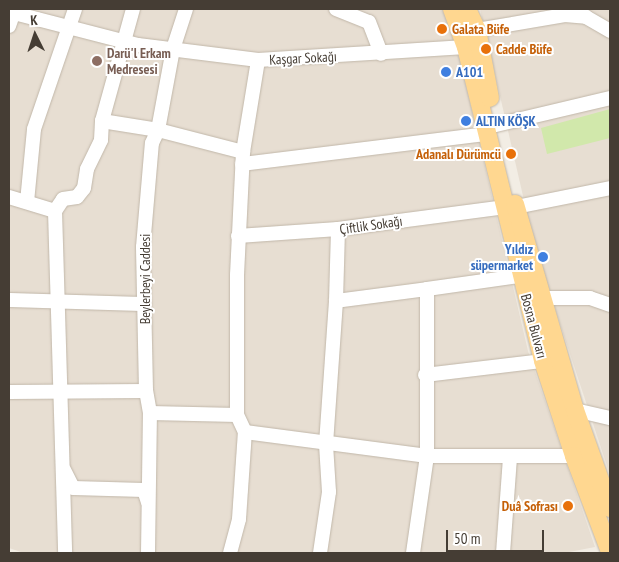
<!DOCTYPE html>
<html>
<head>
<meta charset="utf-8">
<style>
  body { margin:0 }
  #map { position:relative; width:619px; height:562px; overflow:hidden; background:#f2ede4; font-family:"PT Sans Narrow",sans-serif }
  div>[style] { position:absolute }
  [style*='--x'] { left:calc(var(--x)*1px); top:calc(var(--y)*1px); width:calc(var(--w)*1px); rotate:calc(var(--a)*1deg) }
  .residential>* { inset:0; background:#e7ded2 }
  .green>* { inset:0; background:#d1e8ab }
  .roads { filter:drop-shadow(0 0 1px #c1b7a9) drop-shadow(0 0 1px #c1b7a9) }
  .minor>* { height:14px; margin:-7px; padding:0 7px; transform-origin:7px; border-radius:7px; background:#fff }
  .major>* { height:18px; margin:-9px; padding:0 9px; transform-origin:9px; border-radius:9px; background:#ffd790 }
  .dots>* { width:14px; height:14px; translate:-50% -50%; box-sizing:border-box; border:2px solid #fff; border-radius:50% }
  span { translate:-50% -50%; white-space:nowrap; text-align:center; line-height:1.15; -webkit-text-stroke:4px #fff; paint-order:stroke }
  .food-label { font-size:14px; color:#c56008; font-weight:700 }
  .left { translate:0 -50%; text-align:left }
  .right { translate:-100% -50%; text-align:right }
  .education-label { font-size:14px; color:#785e54; font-weight:700 }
  .street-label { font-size:14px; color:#453d34 }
  .shop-label { font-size:14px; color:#366cbe; font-weight:700 }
  .frame { position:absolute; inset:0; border:10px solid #453d34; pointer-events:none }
  .north { position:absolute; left:10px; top:10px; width:50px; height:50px; -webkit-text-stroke:4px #fff; paint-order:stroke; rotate:356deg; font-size:14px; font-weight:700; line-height:20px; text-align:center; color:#453d34 }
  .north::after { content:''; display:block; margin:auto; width:18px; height:22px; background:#453d34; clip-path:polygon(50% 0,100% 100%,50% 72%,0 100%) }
  .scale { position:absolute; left:446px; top:530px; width:98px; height:22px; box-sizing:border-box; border:2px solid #453d34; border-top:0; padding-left:6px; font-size:15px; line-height:18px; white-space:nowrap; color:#453d34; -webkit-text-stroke:4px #fff; paint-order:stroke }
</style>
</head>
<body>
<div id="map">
  <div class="residential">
    <i style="clip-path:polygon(9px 9px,444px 9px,455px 38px,528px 351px,595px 547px,564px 553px,24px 553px,9px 548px)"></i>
    <i style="clip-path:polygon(480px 9px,610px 9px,610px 475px,535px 248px)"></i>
  </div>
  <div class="green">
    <i style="clip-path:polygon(610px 109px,610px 138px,547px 154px,541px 128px)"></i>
  </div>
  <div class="roads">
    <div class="minor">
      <i style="--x:133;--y:9;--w:116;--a:105.5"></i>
      <i style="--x:102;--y:121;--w:57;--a:9.1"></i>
      <i style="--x:158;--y:130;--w:88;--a:14.5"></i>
      <i style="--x:336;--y:9;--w:35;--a:22"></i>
      <i style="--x:369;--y:22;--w:34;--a:69"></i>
      <i style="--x:14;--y:13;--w:128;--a:14.5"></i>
      <i style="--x:138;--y:45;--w:121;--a:7.1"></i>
      <i style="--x:258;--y:60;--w:208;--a:-3.6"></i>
      <i style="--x:466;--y:47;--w:20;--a:-57"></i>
      <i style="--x:477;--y:30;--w:89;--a:-9.7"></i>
      <i style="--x:565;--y:15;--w:21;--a:5"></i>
      <i style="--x:586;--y:17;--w:28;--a:30"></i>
      <i style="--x:9;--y:26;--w:18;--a:-71"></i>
      <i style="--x:496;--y:125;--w:117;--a:-13.3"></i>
      <i style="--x:242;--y:164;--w:248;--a:-7"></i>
      <i style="--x:9;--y:197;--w:48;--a:16.9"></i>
      <i style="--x:55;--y:211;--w:342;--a:88.3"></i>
      <i style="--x:27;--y:202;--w:73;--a:-84.5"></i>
      <i style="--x:34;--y:129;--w:127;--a:-71.1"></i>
      <i style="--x:516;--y:207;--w:96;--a:-11.4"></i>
      <i style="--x:55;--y:211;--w:14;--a:-56"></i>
      <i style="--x:63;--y:199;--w:14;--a:-8"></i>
      <i style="--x:77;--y:197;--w:11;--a:-52"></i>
      <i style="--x:84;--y:188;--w:19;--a:-81"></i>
      <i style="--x:87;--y:169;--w:32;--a:-64"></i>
      <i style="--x:101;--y:140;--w:19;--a:-87"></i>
      <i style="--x:238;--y:236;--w:100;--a:-4"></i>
      <i style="--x:338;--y:229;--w:167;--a:-7.5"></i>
      <i style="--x:541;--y:298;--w:49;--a:0"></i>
      <i style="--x:590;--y:298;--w:21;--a:19"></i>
      <i style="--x:9;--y:300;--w:134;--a:1.7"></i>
      <i style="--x:336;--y:301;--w:72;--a:-88.4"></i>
      <i style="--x:425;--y:375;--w:119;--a:-6.8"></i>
      <i style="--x:9;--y:392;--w:137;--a:-0.4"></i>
      <i style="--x:575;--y:410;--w:36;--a:13"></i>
      <i style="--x:150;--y:413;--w:87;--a:1.3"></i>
      <i style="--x:245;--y:432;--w:19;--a:-115"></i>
      <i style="--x:237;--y:415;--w:140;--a:-90"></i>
      <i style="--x:237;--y:275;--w:123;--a:-87.2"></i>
      <i style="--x:243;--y:152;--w:93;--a:-80.7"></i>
      <i style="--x:64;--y:470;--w:20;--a:63"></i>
      <i style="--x:73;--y:488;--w:71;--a:1.6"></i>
      <i style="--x:144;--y:490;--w:13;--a:72"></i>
      <i style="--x:148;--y:553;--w:140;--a:-89.2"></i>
      <i style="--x:150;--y:413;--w:22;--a:-100"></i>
      <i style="--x:146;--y:391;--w:144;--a:-91.2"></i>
      <i style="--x:143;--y:247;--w:104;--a:-85.1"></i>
      <i style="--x:152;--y:143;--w:14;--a:-65"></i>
      <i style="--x:158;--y:130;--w:82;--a:-79.5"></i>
      <i style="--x:173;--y:49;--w:42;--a:-72"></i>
      <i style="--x:230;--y:553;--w:35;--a:-75"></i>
      <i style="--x:239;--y:519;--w:87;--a:-86.1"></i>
      <i style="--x:245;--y:432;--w:184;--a:7.5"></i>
      <i style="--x:427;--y:456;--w:147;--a:0"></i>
      <i style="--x:320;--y:553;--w:62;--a:-81.6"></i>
      <i style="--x:329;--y:492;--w:48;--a:-93.6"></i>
      <i style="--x:326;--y:444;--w:143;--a:-86"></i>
      <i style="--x:336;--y:301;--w:92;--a:-7.5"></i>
      <i style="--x:413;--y:553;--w:98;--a:-81.8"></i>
      <i style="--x:427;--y:456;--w:167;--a:-90"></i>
      <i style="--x:427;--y:289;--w:94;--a:-8"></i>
      <i style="--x:503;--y:553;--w:95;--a:-85.8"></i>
    </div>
    <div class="major">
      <i style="--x:452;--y:9;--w:40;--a:69.8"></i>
      <i style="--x:466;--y:47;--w:323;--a:76.2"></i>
      <i style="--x:543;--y:361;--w:100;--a:71.9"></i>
      <i style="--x:574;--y:456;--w:103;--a:69.4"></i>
      <i style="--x:467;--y:9;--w:23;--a:65"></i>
      <i style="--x:477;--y:30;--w:69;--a:79.2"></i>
      <i style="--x:515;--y:204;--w:215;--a:73.8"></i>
      <i style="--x:575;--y:410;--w:104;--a:70.3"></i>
    </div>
  </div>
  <div class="dots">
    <i style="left:442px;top:29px;background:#e8710a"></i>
    <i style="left:486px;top:49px;background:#e8710a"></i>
    <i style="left:97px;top:61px;background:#8d6e63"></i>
    <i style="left:446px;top:72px;background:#3f7fe0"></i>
    <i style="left:466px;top:121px;background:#3f7fe0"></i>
    <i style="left:511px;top:154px;background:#e8710a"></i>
    <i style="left:543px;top:257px;background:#3f7fe0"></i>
    <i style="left:568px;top:506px;background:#e8710a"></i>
  </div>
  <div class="food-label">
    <span class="left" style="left:452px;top:29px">Galata Büfe</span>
    <span class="left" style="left:496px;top:49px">Cadde Büfe</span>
    <span class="right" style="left:501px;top:154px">Adanalı Dürümcü</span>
    <span class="right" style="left:558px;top:506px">Duâ Sofrası</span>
  </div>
  <div class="education-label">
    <span class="left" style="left:107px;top:61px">Darü'l Erkam<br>Medresesi</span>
  </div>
  <div class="street-label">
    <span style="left:303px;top:58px;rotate:-3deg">Kaşgar Sokağı</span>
    <span style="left:371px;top:225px;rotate:-8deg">Çiftlik Sokağı</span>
    <span style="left:145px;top:279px;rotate:-90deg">Beylerbeyi Caddesi</span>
    <span style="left:534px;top:326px;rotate:75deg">Bosna Bulvarı</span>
  </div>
  <div class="shop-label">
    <span class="left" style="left:456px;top:72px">A101</span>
    <span class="left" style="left:476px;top:121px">ALTIN KÖŞK</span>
    <span class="right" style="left:533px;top:257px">Yıldız<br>süpermarket</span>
  </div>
  <div class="frame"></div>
  <div class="north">K</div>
  <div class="scale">50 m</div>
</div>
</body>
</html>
